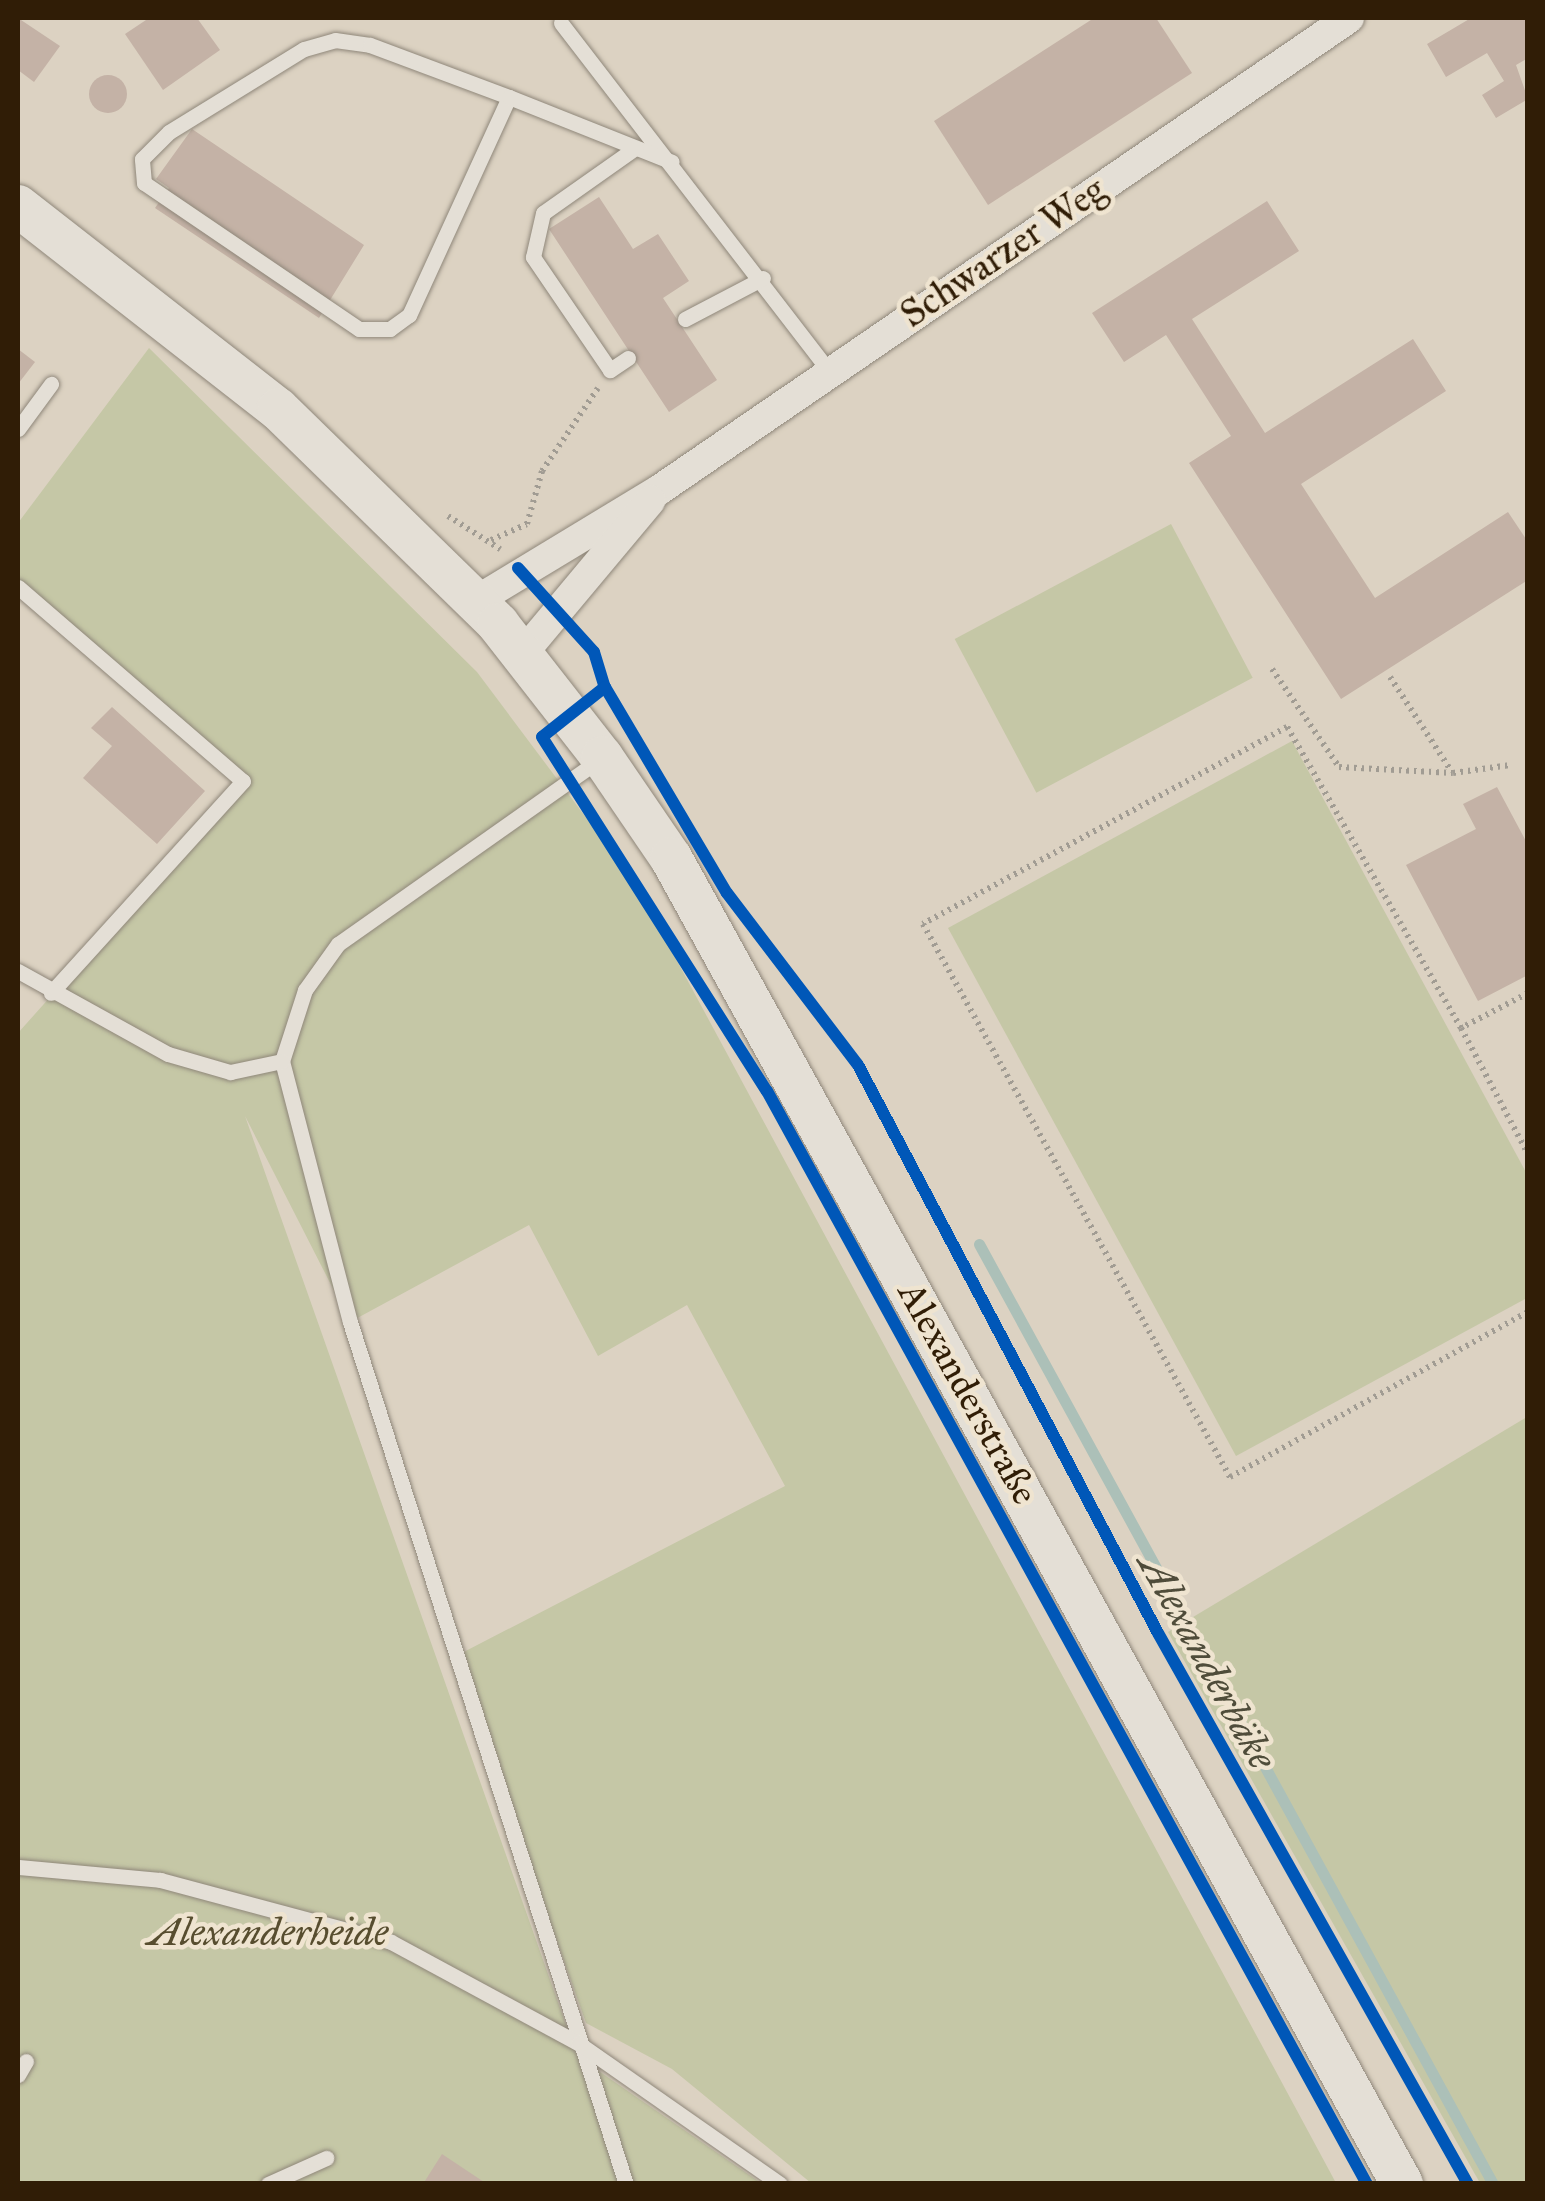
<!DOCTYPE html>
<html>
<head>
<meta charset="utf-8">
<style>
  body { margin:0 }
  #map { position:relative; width:1545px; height:2201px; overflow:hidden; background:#dcd2c2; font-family:"IM FELL Great Primer",serif }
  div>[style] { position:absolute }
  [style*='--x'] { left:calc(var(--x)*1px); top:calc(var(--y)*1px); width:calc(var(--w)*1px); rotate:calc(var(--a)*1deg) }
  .green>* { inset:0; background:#c5c7a6; transform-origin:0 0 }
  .stream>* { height:11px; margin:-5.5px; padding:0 5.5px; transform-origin:5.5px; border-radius:5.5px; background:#acc0b8 }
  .building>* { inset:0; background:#c4b2a6 }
  .round { border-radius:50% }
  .path>* { height:6px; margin-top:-3px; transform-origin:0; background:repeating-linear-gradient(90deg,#a19c93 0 2.5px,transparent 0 7.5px) }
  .roads { filter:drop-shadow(0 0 2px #8f877a) drop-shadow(0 0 2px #8f877a) }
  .service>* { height:15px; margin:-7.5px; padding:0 7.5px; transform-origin:7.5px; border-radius:7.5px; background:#e4dfd6 }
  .minor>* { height:30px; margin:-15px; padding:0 15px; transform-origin:15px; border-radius:15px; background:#e4dfd6 }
  .secondary>* { height:42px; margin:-21px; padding:0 21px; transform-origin:21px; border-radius:21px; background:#e4dfd6 }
  .cycleway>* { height:12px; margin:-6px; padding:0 6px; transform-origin:6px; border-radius:6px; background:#0057b8 }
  span { translate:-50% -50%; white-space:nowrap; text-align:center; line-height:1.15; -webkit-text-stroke:9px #efe4d0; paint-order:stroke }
  .street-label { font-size:38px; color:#301d06 }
  .park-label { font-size:38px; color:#574d2f; font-style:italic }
  .water-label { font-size:40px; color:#4f4c3a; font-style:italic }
  .frame { position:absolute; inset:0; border:20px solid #301d06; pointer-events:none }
</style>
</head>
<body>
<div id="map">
  <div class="green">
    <i style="clip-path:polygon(149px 348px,477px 672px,635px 883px,1336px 2183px,811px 2183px,672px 2069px,586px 2023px,456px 1656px,785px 1486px,687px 1305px,598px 1356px,529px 1225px,350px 1322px,245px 1116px,577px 2056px,761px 2183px,18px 2183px,18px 1033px,243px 781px,18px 587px,18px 523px)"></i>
    <i style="left:1171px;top:524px;width:174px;height:245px;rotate:62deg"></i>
    <i style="clip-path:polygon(1292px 741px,1527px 1174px,1527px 1298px,1236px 1456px,948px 928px)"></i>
    <i style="clip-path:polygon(1527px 1417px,1527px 2183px,1480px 2183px,1168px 1632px)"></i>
  </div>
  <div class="stream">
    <i style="--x:979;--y:1244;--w:1071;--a:61.33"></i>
  </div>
  <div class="building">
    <i style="clip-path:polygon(18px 18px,60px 46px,34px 82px,18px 70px)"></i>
    <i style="clip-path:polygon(149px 18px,197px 18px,220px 50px,163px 90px,125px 34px)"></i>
    <i style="clip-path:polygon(1094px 18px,1156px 18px,1192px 73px,988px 205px,934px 121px)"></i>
    <i style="clip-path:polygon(1471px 18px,1528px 18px,1528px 58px,1516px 65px,1528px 99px,1496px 118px,1482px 95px,1504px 81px,1487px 53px,1446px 77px,1427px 44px)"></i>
    <i class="round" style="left:89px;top:75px;width:38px;height:38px"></i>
    <i style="clip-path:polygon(192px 129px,364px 245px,319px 318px,155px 208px,169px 188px,156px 179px)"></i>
    <i style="clip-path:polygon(599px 197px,633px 249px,658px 234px,689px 281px,663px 298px,717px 380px,669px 412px,549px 229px)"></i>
    <i style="clip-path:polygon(1267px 201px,1299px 251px,1192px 319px,1265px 433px,1413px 339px,1446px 391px,1301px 484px,1375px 598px,1508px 512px,1528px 542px,1528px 580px,1341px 699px,1189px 463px,1231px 436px,1166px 335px,1124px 362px,1092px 313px)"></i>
    <i style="clip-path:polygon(18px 349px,35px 362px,18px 384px)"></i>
    <i style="clip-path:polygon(112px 707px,205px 791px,157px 844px,83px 778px,112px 746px,91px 728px)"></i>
    <i style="clip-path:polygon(1497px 787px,1528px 845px,1528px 975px,1478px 1001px,1406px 865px,1476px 829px,1463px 804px)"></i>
    <i style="clip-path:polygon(442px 2154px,487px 2184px,423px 2184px)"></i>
  </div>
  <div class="path">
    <i style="--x:448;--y:516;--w:62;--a:32.4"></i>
    <i style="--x:491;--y:540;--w:39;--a:-24"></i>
    <i style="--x:527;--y:524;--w:55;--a:-74.2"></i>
    <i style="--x:542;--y:471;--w:100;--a:-56"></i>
    <i style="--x:1272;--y:669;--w:119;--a:55.6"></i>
    <i style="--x:1339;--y:767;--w:114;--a:3"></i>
    <i style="--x:1453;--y:773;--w:58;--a:-8"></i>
    <i style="--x:1390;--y:677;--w:113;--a:56.9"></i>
    <i style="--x:1528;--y:993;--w:76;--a:152.4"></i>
    <i style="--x:1461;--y:1028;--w:143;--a:62"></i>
    <i style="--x:1461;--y:1028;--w:348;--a:-120"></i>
    <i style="--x:1287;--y:727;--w:414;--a:151.6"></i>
    <i style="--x:923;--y:924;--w:633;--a:60.96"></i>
    <i style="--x:1230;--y:1477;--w:341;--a:-29"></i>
  </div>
  <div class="roads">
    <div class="service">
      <i style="--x:561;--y:23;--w:438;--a:52.4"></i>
      <i style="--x:509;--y:97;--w:240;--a:114.6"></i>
      <i style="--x:409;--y:315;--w:24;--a:144"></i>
      <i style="--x:390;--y:329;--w:31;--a:180"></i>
      <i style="--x:359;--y:329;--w:260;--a:-145.8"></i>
      <i style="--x:144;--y:183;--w:24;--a:-95"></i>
      <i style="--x:142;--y:159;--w:38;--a:-45"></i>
      <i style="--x:169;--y:132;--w:158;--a:-31.6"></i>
      <i style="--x:304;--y:49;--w:32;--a:-16"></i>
      <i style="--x:335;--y:40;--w:35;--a:8"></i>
      <i style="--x:370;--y:45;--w:148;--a:20.5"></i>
      <i style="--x:509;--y:97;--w:175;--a:21.7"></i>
      <i style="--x:685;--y:319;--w:88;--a:-27.7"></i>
      <i style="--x:628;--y:358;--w:22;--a:146"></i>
      <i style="--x:610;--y:370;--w:137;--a:-124.3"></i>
      <i style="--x:533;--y:257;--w:45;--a:-77.2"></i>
      <i style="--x:543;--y:213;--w:113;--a:-35.2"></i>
      <i style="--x:18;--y:429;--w:56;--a:-53.7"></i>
      <i style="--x:18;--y:587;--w:297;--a:40.8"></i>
      <i style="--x:243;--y:781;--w:286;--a:132.2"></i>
      <i style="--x:599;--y:760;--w:319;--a:144.8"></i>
      <i style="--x:338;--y:944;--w:57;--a:125.7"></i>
      <i style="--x:305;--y:990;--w:75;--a:107.9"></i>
      <i style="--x:282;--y:1061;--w:270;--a:75.4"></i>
      <i style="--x:350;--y:1322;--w:905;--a:72.25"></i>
      <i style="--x:18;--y:971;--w:171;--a:29"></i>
      <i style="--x:168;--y:1054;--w:65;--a:16.2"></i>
      <i style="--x:230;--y:1072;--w:53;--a:-11.9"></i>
      <i style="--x:18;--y:1867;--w:143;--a:5.2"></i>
      <i style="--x:160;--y:1880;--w:239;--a:15"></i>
      <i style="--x:391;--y:1942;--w:213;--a:28.4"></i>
      <i style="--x:578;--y:2043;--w:246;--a:34.9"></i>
      <i style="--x:18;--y:2075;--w:16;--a:-60"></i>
      <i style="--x:268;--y:2184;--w:64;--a:-24.1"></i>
    </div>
    <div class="minor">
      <i style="--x:474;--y:602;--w:216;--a:-31.2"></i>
      <i style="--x:659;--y:490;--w:836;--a:-34.37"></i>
      <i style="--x:523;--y:653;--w:199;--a:-50.1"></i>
    </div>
    <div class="secondary">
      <i style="--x:18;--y:206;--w:330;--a:38"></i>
      <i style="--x:278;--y:409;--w:308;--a:44.3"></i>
      <i style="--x:498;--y:624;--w:169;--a:52"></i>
      <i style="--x:602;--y:757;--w:122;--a:55.7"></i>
      <i style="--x:671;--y:858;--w:1514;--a:61.13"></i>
    </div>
  </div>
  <div class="cycleway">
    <i style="--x:518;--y:568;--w:113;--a:47.9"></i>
    <i style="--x:594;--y:652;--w:37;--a:73"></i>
    <i style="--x:605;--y:687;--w:239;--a:59.4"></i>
    <i style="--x:727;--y:893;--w:216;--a:52.7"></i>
    <i style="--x:858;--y:1065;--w:642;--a:62.16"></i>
    <i style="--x:1158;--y:1633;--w:632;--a:60.64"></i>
    <i style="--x:605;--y:687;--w:80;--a:141.6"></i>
    <i style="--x:542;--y:737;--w:419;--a:57.6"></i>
    <i style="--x:767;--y:1091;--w:1247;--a:61.24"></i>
  </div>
  <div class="street-label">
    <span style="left:1003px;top:252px;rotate:-34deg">Schwarzer Weg</span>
    <span style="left:968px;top:1393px;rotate:61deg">Alexanderstraße</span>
  </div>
  <div class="park-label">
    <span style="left:268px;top:1933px">Alexanderheide</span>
  </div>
  <div class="water-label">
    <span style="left:1207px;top:1661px;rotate:61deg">Alexanderbäke</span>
  </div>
  <div class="frame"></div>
</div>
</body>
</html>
